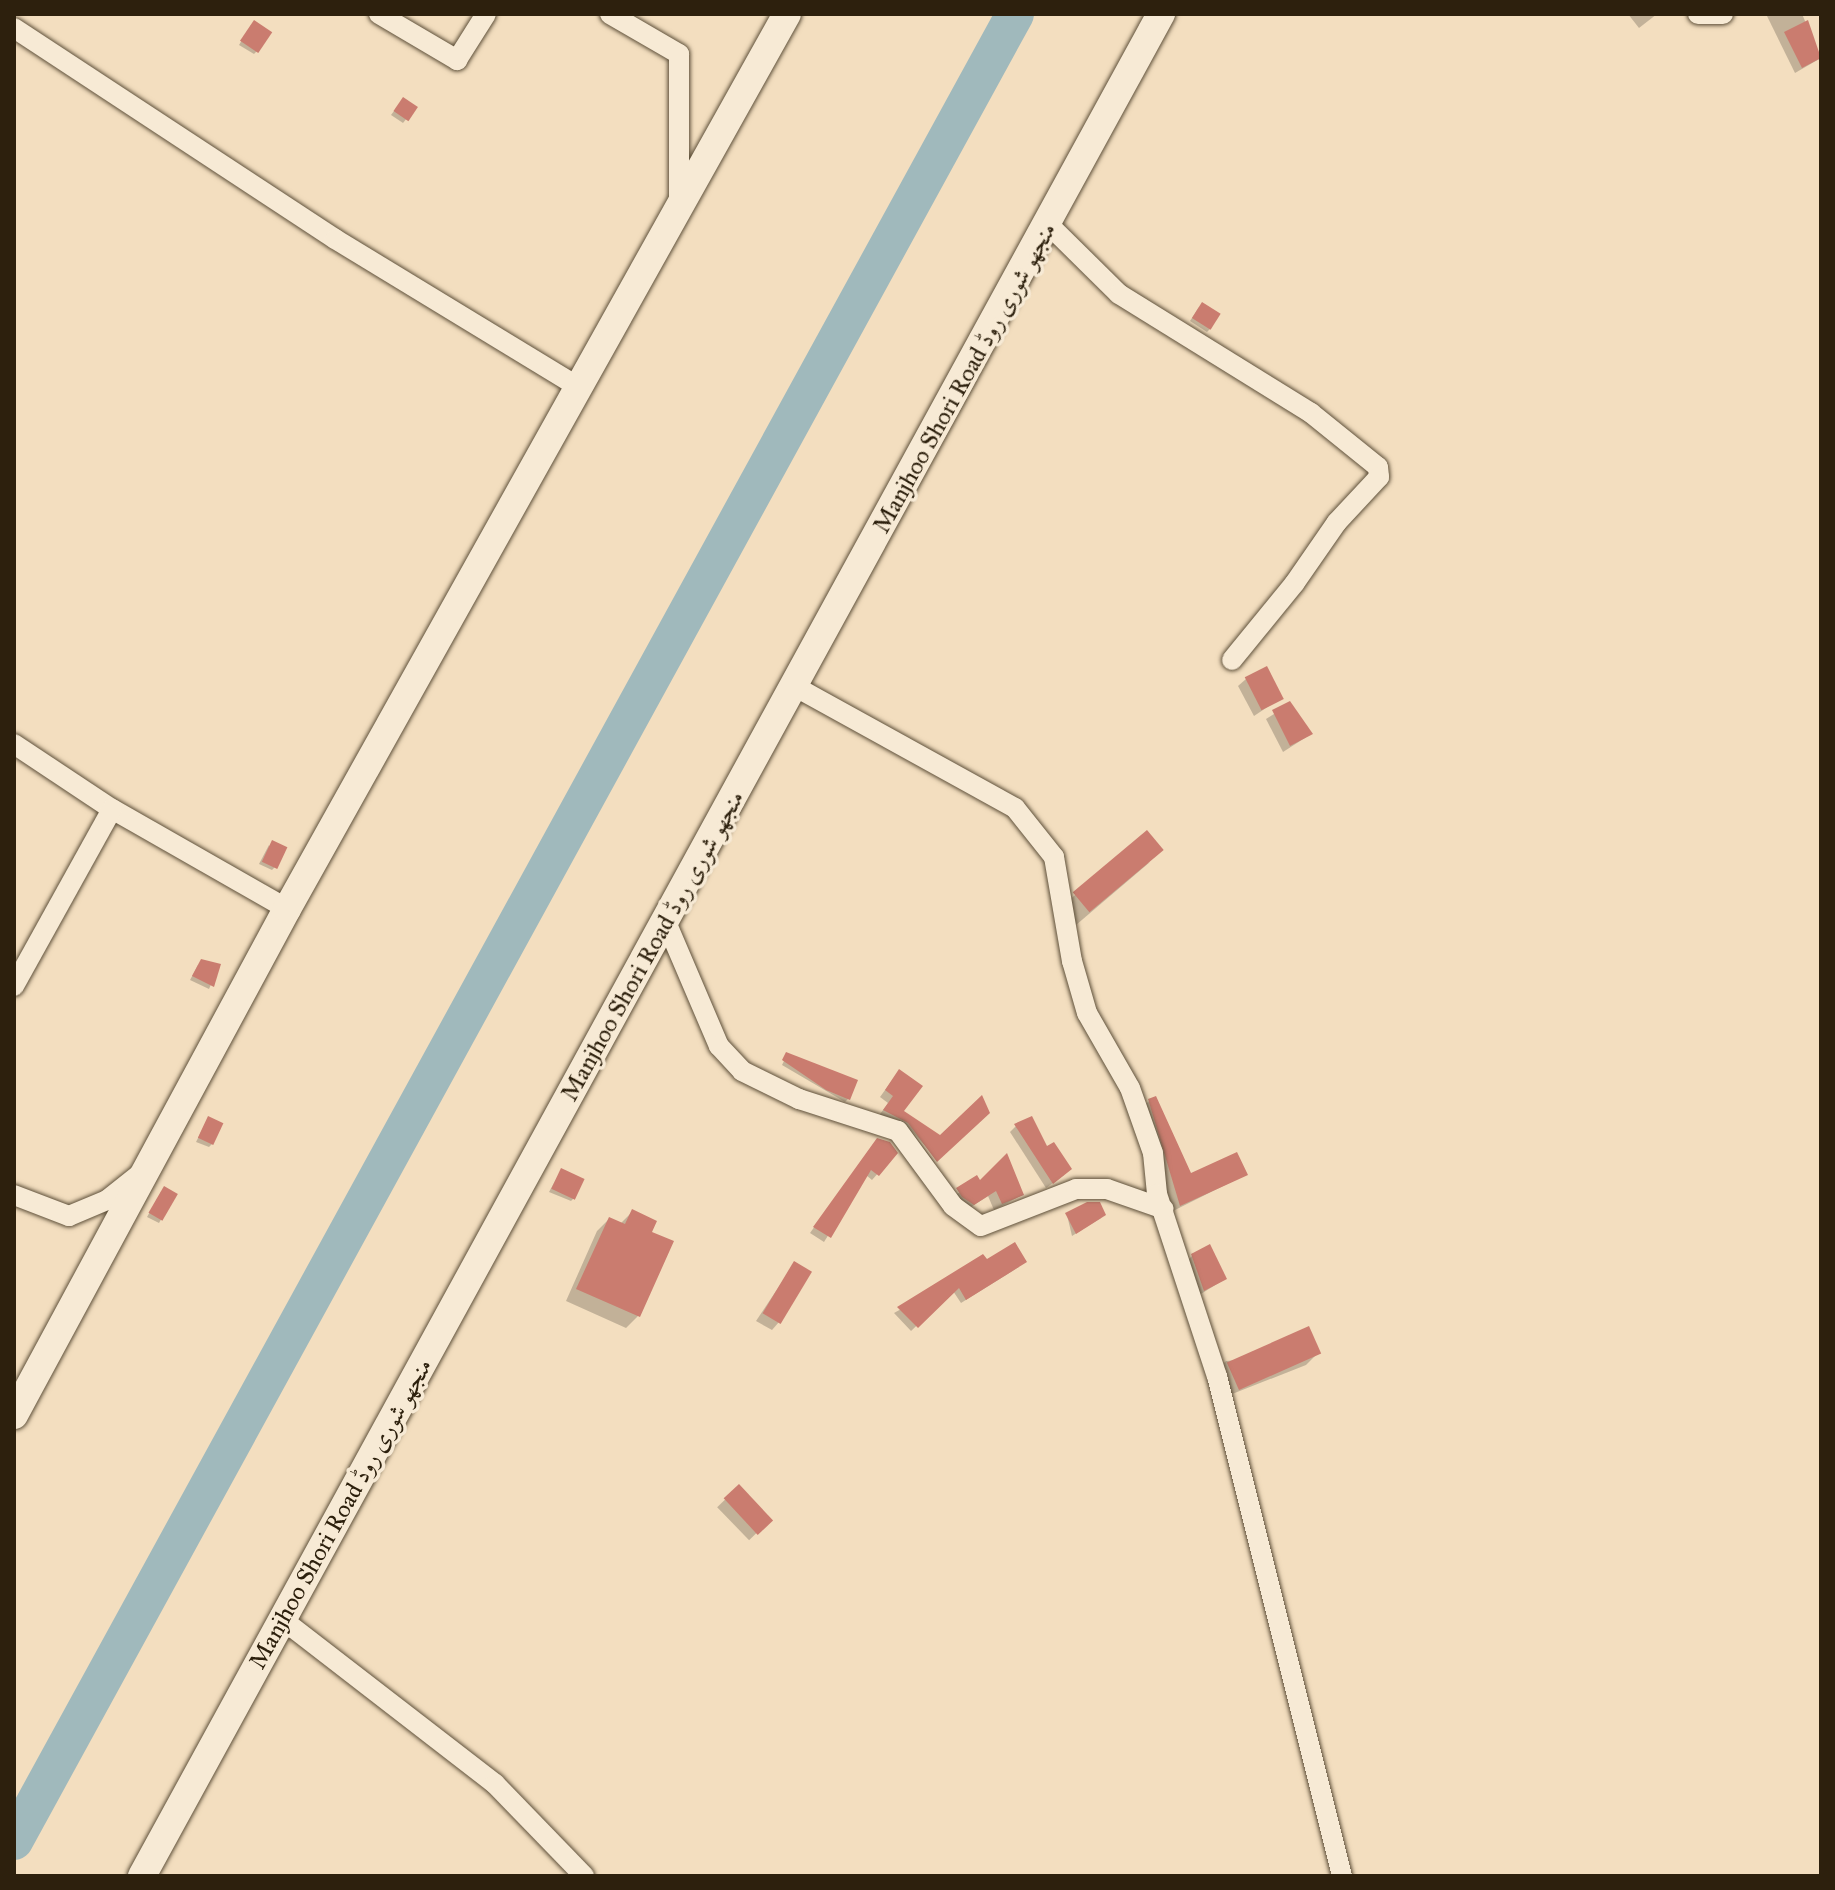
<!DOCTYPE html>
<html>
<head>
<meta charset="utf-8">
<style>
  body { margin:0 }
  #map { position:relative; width:1835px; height:1890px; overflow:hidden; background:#f3debf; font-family:"IM FELL Great Primer",Amiri,serif }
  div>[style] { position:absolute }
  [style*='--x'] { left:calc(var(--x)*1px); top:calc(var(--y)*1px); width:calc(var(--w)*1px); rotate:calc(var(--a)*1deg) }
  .shadow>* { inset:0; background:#0003; transform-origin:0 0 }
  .river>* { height:38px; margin:-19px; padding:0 19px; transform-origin:19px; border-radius:19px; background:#a0b9bc }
  .building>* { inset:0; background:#ca7c6f; transform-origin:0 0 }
  .roads { filter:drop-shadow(0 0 2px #5e503a) drop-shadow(0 0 2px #5e503a) }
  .street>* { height:20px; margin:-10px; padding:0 10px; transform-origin:10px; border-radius:10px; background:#f7ead5 }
  .secondary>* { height:28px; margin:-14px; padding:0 14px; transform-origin:14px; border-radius:14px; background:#f7ead5 }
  span { translate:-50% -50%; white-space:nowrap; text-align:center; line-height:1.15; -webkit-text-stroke:7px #f7ead5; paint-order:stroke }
  .street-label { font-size:24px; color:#2d200d }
  .frame { position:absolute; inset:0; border:16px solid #2d200d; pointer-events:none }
</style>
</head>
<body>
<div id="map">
  <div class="shadow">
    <i style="clip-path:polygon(1628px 14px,1657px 14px,1639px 28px)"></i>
    <i style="clip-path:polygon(1766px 14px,1802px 14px,1821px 58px,1795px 73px)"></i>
    <i style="clip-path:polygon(251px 25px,257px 51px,254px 54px,239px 45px)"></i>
    <i style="clip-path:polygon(400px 103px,415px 108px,403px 123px,391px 115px)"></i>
    <i style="clip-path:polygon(1199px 307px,1210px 329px,1207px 332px,1190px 321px)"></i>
    <i style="clip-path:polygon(1246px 679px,1281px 698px,1254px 716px,1238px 686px)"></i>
    <i style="clip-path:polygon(1290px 704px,1311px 734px,1283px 752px,1266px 719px)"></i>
    <i style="clip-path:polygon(269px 845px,275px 867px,272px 870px,259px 864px)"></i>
    <i style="clip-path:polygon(1150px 862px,1076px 925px,1063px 906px,1075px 895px)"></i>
    <i style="clip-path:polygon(198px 965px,219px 966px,209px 989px,190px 980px)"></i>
    <i style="clip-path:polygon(787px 1055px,848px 1099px,845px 1102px,782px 1065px)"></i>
    <i style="clip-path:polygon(893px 1079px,902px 1111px,940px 1138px,938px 1160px,910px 1129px,935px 1163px,929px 1168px,878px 1117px,888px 1103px,880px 1097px)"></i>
    <i style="clip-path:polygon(1149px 1101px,1190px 1175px,1245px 1175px,1173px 1211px,1142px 1108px)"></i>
    <i style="clip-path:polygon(208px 1118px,212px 1144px,209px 1147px,196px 1142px)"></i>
    <i style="clip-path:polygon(1016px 1126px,1046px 1149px,1064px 1175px,1046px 1188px,1010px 1132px)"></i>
    <i style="clip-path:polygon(872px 1146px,896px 1153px,872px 1180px,866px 1175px,824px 1242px,810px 1233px)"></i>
    <i style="clip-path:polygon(561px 1170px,574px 1198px,571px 1201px,549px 1192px)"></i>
    <i style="clip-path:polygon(980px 1183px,1022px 1195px,994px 1210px,988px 1196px,965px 1211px,950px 1197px)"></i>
    <i style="clip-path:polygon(161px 1192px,176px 1194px,159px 1223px,147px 1217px)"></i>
    <i style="clip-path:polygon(632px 1212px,649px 1233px,638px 1316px,626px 1328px,566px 1301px,597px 1231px,609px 1219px,620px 1224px)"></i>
    <i style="clip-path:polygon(1067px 1215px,1101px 1218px,1072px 1236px)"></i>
    <i style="clip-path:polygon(1192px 1256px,1225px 1279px,1196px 1297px,1184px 1264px)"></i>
    <i style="clip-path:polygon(986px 1262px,1019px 1267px,961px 1303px,953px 1291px,911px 1331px,894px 1313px)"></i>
    <i style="clip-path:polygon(794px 1264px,779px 1322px,772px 1330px,756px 1321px)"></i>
    <i style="clip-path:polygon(1318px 1353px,1306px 1365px,1222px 1398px,1214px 1373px,1226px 1361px)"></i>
    <i style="left:738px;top:1487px;width:46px;height:29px;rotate:46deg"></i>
  </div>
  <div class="river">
    <i style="--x:14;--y:1841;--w:2083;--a:-61.28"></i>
  </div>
  <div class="building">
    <i style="left:254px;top:20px;width:22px;height:25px;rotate:34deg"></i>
    <i style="clip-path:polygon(1808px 20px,1821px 58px,1802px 68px,1784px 32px)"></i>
    <i style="left:403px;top:97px;width:18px;height:17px;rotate:34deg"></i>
    <i style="left:1202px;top:302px;width:22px;height:19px;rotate:32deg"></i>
    <i style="left:1267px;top:666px;width:37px;height:25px;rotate:63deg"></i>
    <i style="clip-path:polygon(1290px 701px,1313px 734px,1290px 746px,1272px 710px)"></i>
    <i style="left:1147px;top:830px;width:26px;height:97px;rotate:50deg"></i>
    <i style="left:272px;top:840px;width:17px;height:24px;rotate:25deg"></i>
    <i style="clip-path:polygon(201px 959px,221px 964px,214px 987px,192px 976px)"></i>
    <i style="clip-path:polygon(786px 1052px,858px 1080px,850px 1100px,826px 1090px,782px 1060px)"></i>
    <i style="clip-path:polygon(899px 1069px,923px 1086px,904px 1111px,940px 1135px,982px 1095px,990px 1113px,937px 1162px,908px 1123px,883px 1110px,893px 1096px,885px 1090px)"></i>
    <i style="clip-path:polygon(1156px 1096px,1191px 1173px,1237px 1152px,1248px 1175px,1180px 1206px,1148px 1099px)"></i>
    <i style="left:208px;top:1116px;width:17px;height:24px;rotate:25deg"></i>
    <i style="clip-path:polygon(1032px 1116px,1047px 1146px,1054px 1142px,1072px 1169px,1053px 1184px,1014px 1124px)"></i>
    <i style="clip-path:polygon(877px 1138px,890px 1142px,898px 1153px,879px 1176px,871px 1170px,831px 1238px,813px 1227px)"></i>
    <i style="clip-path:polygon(1007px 1153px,1024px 1195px,1002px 1204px,996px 1191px,974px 1205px,962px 1197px,956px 1188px,977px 1175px,980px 1180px)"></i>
    <i style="left:561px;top:1168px;width:26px;height:23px;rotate:25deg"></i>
    <i style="left:164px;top:1186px;width:16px;height:31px;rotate:30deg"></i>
    <i style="clip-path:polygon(1087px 1202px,1100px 1202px,1106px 1215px,1076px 1234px,1065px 1213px)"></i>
    <i style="clip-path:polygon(632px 1209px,657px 1221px,652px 1232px,674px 1241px,640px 1317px,576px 1289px,609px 1217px,625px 1224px)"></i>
    <i style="clip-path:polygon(1015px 1242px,1027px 1262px,966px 1300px,959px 1288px,918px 1328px,897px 1307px,983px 1254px,987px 1259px)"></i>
    <i style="clip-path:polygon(1210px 1244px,1227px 1279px,1204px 1291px,1191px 1254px)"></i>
    <i style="left:794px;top:1261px;width:21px;height:61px;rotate:31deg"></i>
    <i style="left:1309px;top:1326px;width:30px;height:90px;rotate:66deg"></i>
    <i style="left:739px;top:1484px;width:50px;height:21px;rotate:47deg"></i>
  </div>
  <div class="roads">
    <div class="street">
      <i style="--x:379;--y:14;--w:91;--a:30.5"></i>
      <i style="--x:457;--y:60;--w:54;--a:-57.8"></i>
      <i style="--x:610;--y:14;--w:80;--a:30.1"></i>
      <i style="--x:679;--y:54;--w:151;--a:90"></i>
      <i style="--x:1698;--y:14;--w:25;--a:0"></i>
      <i style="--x:14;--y:28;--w:384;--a:33.3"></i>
      <i style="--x:335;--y:239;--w:283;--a:31.3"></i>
      <i style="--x:1049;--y:225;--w:98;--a:44.6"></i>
      <i style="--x:1119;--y:294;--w:226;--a:31.8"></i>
      <i style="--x:1311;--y:413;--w:86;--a:38.9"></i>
      <i style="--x:1378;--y:467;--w:10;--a:84"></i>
      <i style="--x:1379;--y:477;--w:62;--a:133"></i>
      <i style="--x:1337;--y:522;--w:75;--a:124.7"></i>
      <i style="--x:1294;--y:584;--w:98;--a:129.2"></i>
      <i style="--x:796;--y:687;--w:250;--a:28.9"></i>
      <i style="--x:1015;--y:808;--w:63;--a:51.5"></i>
      <i style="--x:1054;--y:857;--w:106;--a:80.2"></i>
      <i style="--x:1072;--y:961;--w:54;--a:73.9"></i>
      <i style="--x:1087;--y:1013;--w:86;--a:60.2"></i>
      <i style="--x:1130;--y:1088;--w:69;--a:70.5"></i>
      <i style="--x:1153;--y:1153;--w:41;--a:84.4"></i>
      <i style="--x:1157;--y:1194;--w:192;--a:71.8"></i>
      <i style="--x:1217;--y:1376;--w:515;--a:75.96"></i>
      <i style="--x:14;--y:744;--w:118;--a:33.6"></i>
      <i style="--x:112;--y:809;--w:202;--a:29.7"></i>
      <i style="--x:666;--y:922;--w:135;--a:66.9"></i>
      <i style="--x:719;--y:1046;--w:34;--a:47"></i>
      <i style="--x:742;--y:1071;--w:64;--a:26.2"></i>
      <i style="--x:799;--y:1099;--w:104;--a:17.9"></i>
      <i style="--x:898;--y:1131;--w:93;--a:53.7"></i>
      <i style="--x:953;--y:1206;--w:34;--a:36"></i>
      <i style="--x:981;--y:1226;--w:102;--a:-21.3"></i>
      <i style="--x:1076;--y:1189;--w:31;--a:0"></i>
      <i style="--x:1107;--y:1189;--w:60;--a:19.3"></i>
      <i style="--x:14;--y:986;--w:202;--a:-61"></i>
      <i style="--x:14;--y:1195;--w:59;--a:20.9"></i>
      <i style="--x:69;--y:1216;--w:41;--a:-22.8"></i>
      <i style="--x:107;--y:1200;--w:43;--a:-38.5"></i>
      <i style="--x:283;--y:1620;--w:268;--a:37.7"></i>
      <i style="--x:495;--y:1784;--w:128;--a:45.9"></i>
    </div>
    <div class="secondary">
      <i style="--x:14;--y:1415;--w:575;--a:-61.65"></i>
      <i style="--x:287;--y:909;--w:1025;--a:-60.81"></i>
      <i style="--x:142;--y:1876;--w:2123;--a:-61.31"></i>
    </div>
  </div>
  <div class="street-label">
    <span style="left:965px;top:378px;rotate:-61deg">Manjhoo Shori Road منجھو شوری روڈ</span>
    <span style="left:653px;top:946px;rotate:-61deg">Manjhoo Shori Road منجھو شوری روڈ</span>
    <span style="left:341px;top:1514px;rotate:-61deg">Manjhoo Shori Road منجھو شوری روڈ</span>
  </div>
  <div class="frame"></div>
</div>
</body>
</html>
